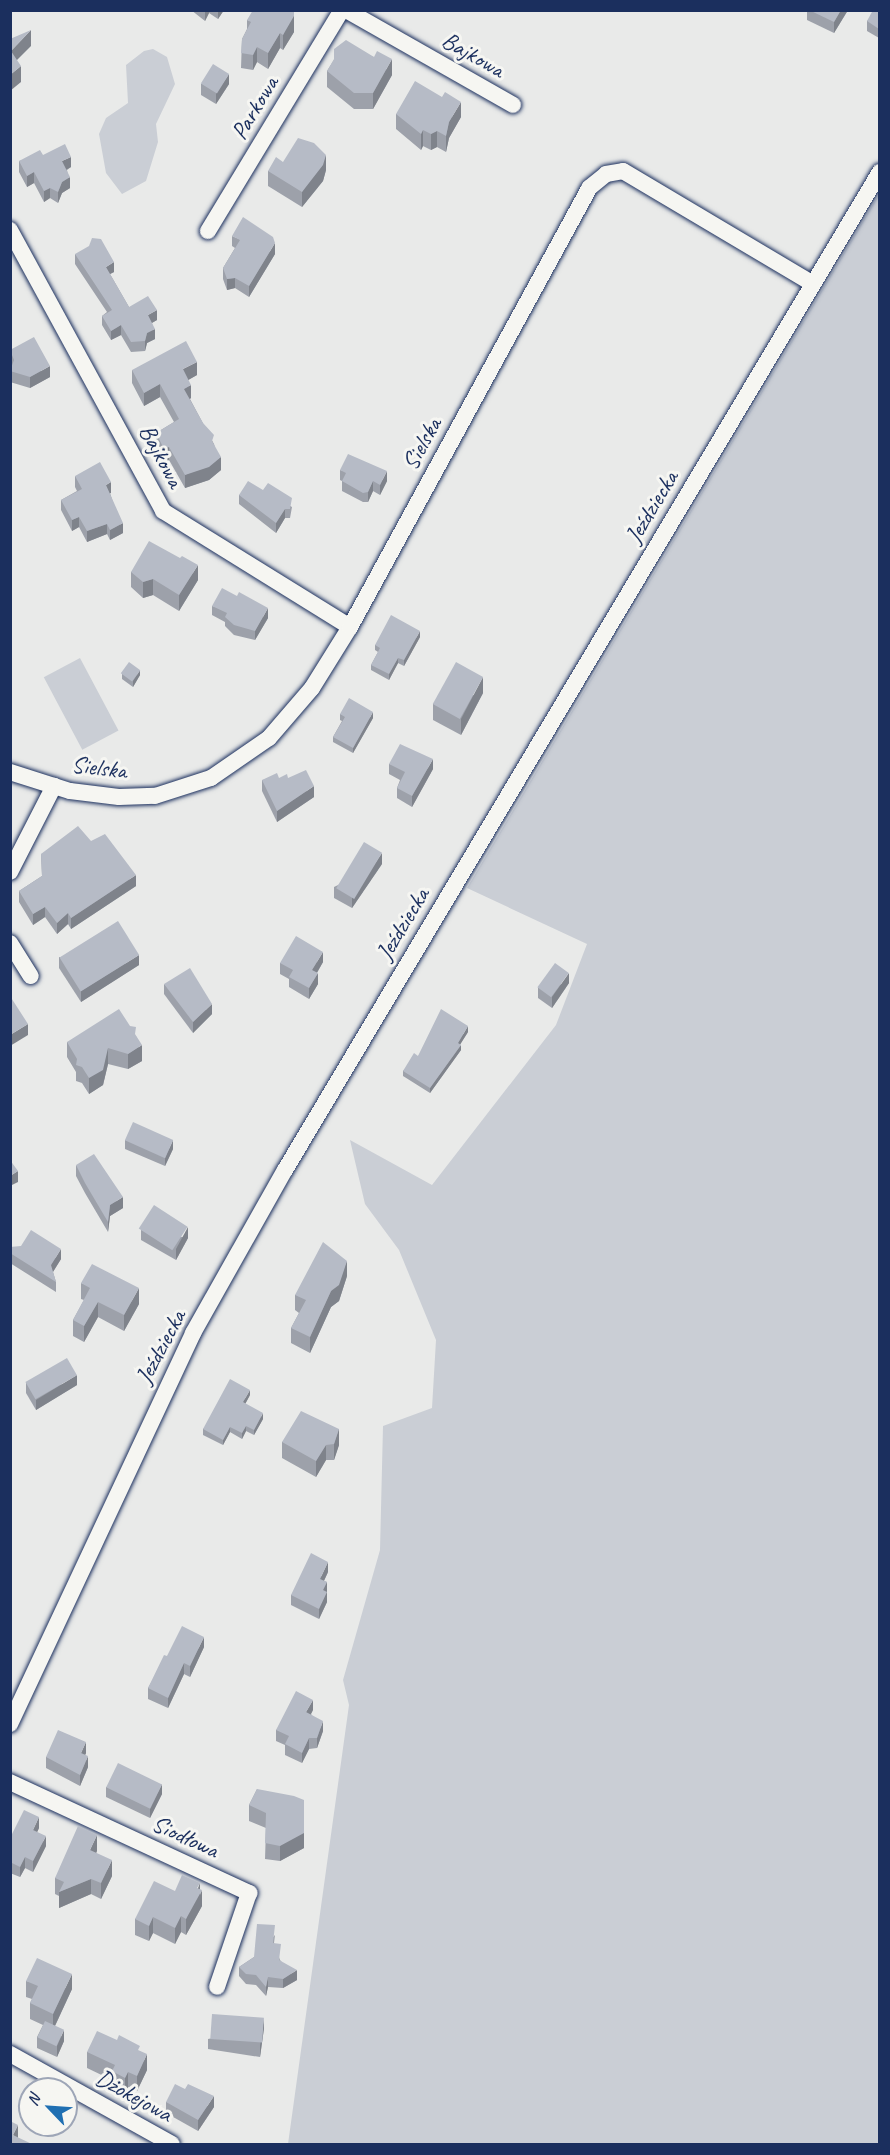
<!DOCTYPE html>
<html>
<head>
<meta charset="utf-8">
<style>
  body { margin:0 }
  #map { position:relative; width:890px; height:2155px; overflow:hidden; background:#e9eae9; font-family:Caveat,sans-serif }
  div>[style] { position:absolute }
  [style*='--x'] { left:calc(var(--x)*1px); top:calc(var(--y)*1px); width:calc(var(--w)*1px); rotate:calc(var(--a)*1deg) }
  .green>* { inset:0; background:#caced5; transform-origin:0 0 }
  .roads { filter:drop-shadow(0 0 2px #1b2f5e) drop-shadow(0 0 2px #1b2f5e) }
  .minor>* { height:16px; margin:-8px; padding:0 8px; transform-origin:8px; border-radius:8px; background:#f6f6f2 }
  .wall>* { inset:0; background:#9da1aa }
  .shaded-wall>* { inset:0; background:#7f838b }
  .building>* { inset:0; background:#b6bbc6; transform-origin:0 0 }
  span { translate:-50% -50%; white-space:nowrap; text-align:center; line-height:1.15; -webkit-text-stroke:6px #f6f6f2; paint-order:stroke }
  .street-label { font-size:24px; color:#1b2f5e }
  .frame { position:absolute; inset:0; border:12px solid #1b2f5e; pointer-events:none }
  .north { position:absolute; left:18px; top:2077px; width:60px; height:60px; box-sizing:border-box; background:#f6f6f2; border:2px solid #9ea6b7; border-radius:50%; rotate:295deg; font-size:16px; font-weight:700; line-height:24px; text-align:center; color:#1b2f5e }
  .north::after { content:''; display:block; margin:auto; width:21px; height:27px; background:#1f6fb2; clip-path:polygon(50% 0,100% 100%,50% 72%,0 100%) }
</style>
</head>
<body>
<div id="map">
  <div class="green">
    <i style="clip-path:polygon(153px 49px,167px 57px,175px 84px,156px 124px,158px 142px,146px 181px,122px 194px,106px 173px,99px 134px,106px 118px,128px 103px,126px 65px,144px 51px)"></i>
    <i style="clip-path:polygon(879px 194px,879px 2144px,288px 2144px,349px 1705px,343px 1680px,380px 1550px,383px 1426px,432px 1408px,436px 1340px,399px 1250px,365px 1204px,350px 1140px,432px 1185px,556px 1025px,587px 944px,467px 888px)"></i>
    <i style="left:80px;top:658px;width:82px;height:41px;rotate:62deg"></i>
  </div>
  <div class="roads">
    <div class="minor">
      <i style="--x:346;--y:10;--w:192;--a:29.6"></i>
      <i style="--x:10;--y:230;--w:320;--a:61.4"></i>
      <i style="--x:163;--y:511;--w:220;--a:31.8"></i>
      <i style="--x:208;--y:231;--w:258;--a:-58.8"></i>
      <i style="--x:10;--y:772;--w:63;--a:17.6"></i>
      <i style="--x:70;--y:791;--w:49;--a:7"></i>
      <i style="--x:119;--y:797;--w:36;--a:-2"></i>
      <i style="--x:155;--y:796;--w:59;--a:-17.8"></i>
      <i style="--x:211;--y:778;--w:70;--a:-34.6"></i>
      <i style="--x:269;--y:738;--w:66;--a:-49.3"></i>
      <i style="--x:312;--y:688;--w:72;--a:-58.1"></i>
      <i style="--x:350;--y:627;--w:500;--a:-61.4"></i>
      <i style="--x:589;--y:188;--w:22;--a:-39"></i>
      <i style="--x:606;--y:174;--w:17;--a:-10"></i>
      <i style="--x:623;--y:171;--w:221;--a:30.7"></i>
      <i style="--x:10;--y:872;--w:97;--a:-62.9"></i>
      <i style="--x:10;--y:943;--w:39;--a:58"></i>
      <i style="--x:10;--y:1724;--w:432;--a:-64.9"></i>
      <i style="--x:193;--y:1333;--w:187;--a:-60.6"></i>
      <i style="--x:285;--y:1170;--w:1162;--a:-59.2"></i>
      <i style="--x:10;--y:1782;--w:264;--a:24.9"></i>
      <i style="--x:249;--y:1893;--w:99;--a:108.8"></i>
      <i style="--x:10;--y:2054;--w:185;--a:29.1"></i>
    </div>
  </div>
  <div class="wall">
    <i style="clip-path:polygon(191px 10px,224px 10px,218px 19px,209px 13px,205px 21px)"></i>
    <i style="clip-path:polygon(807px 10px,848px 10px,834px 33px,807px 20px)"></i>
    <i style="clip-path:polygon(879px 10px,879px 38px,867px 31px,867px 21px)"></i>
    <i style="clip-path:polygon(247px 20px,294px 32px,283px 50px,280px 48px,268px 69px,257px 62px,253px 70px,241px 68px,242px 39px,247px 29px)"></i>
    <i style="clip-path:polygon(334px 49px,374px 57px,392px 75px,373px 109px,354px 109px,327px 87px,327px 71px,334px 60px)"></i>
    <i style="clip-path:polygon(201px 84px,229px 84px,216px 104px,201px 95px)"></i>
    <i style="clip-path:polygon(396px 114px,461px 117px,449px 138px,446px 152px,437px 147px,431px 150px,423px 146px,421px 150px,396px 129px)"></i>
    <i style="clip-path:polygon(43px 155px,71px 167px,67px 170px,70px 188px,62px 193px,58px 203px,50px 198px,44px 202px,34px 183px,27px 187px,19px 172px,19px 161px)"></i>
    <i style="clip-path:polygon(326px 170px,323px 181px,302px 207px,268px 186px,268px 171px)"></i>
    <i style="clip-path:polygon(232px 236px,275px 254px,249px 297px,235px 288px,227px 290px,223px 279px,223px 268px,235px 248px,232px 246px)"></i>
    <i style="clip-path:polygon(75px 254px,114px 272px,110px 274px,129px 307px,157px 320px,152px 323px,155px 339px,147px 343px,145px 351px,131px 352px,121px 335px,111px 340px,102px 325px,102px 316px,107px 312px,75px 264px)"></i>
    <i style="clip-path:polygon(10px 350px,50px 377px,30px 388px,10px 382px,10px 369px,12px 366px,10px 363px)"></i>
    <i style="clip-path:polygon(132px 370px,197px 375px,188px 380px,191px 398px,190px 399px,214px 444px,221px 470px,209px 480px,185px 488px,169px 460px,164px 462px,156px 446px,156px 433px,174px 422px,160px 397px,144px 406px,132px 383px)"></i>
    <i style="clip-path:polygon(340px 470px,387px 481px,380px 495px,373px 491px,368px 502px,363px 502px,342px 491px,342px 481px,340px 480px)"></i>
    <i style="clip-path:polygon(75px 476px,111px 493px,110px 493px,123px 533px,110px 540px,107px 534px,87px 542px,79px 527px,72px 531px,61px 510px,61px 500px,77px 491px,75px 487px)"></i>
    <i style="clip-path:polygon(263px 490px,292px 507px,290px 518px,285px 518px,276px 533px,239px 504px,239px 495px)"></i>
    <i style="clip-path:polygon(180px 558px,198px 580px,179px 611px,153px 595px,143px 598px,131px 587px,131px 572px)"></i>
    <i style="clip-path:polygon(212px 606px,268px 618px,255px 640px,234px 635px,225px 626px,225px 622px,212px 615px)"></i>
    <i style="clip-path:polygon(420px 637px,404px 666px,398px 663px,389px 680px,371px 670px,371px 665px,378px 652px,375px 650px,375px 645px)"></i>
    <i style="clip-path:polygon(122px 674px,140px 675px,133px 687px,122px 679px)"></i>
    <i style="clip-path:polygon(483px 693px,461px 735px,433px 720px,433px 704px)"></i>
    <i style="clip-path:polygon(340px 714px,373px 718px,353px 753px,333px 742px,333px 737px,342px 721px,340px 720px)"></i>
    <i style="clip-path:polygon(389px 764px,433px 769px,412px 807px,397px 798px,397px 788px,400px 780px,389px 774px)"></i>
    <i style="clip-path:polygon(279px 778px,288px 778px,314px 797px,277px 822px,262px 791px,262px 780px)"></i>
    <i style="clip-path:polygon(91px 841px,136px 886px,71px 929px,68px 924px,57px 934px,45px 917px,33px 925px,19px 902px,19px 891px,42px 876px,41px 854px)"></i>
    <i style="clip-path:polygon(382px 864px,352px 908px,334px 898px,334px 887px)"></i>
    <i style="clip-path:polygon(59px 957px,139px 965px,81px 1002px,59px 968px)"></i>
    <i style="clip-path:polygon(323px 962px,317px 973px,318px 984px,309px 999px,289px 987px,289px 979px,280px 974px,280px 963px)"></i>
    <i style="clip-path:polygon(569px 983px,552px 1008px,538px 998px,538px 988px)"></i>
    <i style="clip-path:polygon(164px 984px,212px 1014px,193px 1033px,164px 994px)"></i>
    <i style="clip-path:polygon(468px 1032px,460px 1044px,461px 1050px,430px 1093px,403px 1076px,403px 1071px,418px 1056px)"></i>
    <i style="clip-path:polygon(136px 1036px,142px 1061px,128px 1069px,108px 1064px,103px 1085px,89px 1094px,82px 1083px,76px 1081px,76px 1072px,67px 1057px,67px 1042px)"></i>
    <i style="clip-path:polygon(125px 1140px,173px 1149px,165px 1166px,125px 1149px)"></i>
    <i style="clip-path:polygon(76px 1165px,123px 1208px,110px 1216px,108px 1232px,85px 1193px,76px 1176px)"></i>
    <i style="clip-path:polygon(141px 1230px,188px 1238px,176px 1260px,141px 1240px)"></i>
    <i style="clip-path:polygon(10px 1247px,61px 1259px,53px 1272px,56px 1282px,56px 1292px,10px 1263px)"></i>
    <i style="clip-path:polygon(347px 1276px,339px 1301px,331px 1307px,310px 1353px,291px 1343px,291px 1328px,299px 1313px,295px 1310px,295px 1295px)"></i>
    <i style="clip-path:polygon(81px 1283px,139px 1304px,124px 1331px,98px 1317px,84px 1342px,73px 1336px,73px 1320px,84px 1300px,81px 1299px)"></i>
    <i style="clip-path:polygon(26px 1383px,77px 1385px,36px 1410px,26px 1393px)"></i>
    <i style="clip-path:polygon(250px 1395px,245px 1404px,263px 1419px,254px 1435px,246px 1431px,242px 1439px,230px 1432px,223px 1445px,203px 1435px,203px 1429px)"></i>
    <i style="clip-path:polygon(339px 1429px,339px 1445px,334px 1460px,326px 1460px,316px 1477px,282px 1458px,282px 1442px)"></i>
    <i style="clip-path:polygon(328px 1572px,324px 1581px,327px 1582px,327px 1602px,319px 1619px,291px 1605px,291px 1595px)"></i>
    <i style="clip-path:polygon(204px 1647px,190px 1677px,184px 1674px,168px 1708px,148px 1699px,148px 1688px,167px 1656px)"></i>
    <i style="clip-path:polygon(313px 1710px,311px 1714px,323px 1731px,317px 1748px,309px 1749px,302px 1763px,285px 1755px,285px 1745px,276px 1741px,276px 1730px)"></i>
    <i style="clip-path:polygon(86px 1753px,85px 1755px,88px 1767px,80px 1786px,46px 1768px,46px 1757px)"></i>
    <i style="clip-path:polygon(106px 1787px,162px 1794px,150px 1818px,106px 1797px)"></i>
    <i style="clip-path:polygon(257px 1789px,304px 1848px,280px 1861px,265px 1859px,266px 1828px,249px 1821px,249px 1805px)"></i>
    <i style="clip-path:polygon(39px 1828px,37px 1832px,46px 1846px,33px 1872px,25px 1868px,20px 1877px,10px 1873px,10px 1838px)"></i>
    <i style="clip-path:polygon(97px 1851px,96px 1853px,112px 1876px,101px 1899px,91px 1894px,59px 1908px,59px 1896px,55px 1894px,55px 1878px)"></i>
    <i style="clip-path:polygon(200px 1889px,202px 1906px,186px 1935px,181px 1932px,175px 1944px,153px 1933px,149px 1941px,135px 1935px,135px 1919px,175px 1891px)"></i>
    <i style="clip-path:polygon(275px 1935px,274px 1943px,280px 1960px,297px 1980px,283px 1988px,268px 1987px,266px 1996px,256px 1985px,246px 1984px,239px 1976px,239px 1967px,254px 1957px)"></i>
    <i style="clip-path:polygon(26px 1981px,72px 1989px,55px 2026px,64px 2041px,57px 2057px,37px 2048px,37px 2037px,43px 2025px,30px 2019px,30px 2003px,32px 1999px,26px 1997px)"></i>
    <i style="clip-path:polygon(264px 2028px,260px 2057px,208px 2049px,208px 2039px)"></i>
    <i style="clip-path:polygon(140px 2051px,147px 2070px,137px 2091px,128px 2087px,125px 2093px,112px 2087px,112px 2080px,87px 2068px,87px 2052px)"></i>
    <i style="clip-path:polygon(166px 2102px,214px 2107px,198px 2131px,166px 2113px)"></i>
  </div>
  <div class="shaded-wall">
    <i style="clip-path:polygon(205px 10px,209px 10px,209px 13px,205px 21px)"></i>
    <i style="clip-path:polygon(218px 10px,224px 10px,218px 19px)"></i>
    <i style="clip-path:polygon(294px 10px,294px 32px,283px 50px,283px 35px)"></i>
    <i style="clip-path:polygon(841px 10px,848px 10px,834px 33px,834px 22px)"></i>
    <i style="clip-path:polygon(31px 30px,31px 46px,11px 66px,11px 51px)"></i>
    <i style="clip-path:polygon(280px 33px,280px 48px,268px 69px,268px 53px)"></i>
    <i style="clip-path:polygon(257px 47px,257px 62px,253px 70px,253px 55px)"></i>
    <i style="clip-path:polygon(392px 59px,392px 75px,373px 109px,373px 93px)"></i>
    <i style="clip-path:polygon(21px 66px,21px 82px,10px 91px,10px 75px)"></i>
    <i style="clip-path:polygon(229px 74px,229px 84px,216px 104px,216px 93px)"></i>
    <i style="clip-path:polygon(461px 102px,461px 117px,449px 138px,446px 152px,446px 136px,449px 122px)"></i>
    <i style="clip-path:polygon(423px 130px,423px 146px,421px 150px,421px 134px)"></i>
    <i style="clip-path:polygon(437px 131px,437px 147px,431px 150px,431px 134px)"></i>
    <i style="clip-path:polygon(326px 155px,326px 170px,323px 181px,302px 207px,302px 192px)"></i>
    <i style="clip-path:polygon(71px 157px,71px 167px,62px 172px,62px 161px)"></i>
    <i style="clip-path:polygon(34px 172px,34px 183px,27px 187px,27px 176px)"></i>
    <i style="clip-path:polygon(70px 177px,70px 188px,62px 193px,58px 203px,58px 192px,62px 182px)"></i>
    <i style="clip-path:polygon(50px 188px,50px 198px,44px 202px,44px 191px)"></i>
    <i style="clip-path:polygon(275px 243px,275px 254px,249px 297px,249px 286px)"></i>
    <i style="clip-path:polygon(114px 262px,114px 272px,106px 276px,106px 267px)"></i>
    <i style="clip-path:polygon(235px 278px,235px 288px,227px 290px,227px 279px)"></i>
    <i style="clip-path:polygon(157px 310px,157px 320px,148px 325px,148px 315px)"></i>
    <i style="clip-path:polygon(121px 325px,121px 335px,111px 340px,111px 331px)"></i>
    <i style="clip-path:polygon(155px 329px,155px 339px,147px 343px,145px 351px,145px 341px,147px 333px)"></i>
    <i style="clip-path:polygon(197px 362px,197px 375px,183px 383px,183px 369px)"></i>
    <i style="clip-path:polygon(50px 366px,50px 377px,30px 388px,30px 377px)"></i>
    <i style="clip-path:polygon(160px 384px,160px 397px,144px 406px,144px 393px)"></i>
    <i style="clip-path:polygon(191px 385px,191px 398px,184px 402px,184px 389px)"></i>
    <i style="clip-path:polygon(169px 447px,169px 460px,164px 462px,164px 449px)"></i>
    <i style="clip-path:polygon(221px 457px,221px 470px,209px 480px,185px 488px,185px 475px)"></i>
    <i style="clip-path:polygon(387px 471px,387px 481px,380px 495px,380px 485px)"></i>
    <i style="clip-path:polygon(373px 481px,373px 491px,368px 502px,368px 492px)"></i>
    <i style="clip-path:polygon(111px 482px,111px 493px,106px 495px,106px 485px)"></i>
    <i style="clip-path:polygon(285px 509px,285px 518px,276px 533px,276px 523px)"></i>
    <i style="clip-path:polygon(79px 517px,79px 527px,72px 531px,72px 520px)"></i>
    <i style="clip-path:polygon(123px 523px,123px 533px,110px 540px,110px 530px)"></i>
    <i style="clip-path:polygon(107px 524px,107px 534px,87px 542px,87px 531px)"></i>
    <i style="clip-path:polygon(198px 565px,198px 580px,179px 611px,179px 595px)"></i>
    <i style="clip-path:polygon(153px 579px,153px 595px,143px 598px,143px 582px)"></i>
    <i style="clip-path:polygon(268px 608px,268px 618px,255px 640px,255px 631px)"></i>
    <i style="clip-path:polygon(420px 631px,420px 637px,404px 666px,404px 660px)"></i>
    <i style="clip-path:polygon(398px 658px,398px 663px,389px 680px,389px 674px)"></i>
    <i style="clip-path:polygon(140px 670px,140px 675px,133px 687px,133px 681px)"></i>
    <i style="clip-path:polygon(483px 677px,483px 693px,461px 735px,461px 719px)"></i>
    <i style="clip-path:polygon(373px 712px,373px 718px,353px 753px,353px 748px)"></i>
    <i style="clip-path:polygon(433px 759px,433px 769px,412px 807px,412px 796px)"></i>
    <i style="clip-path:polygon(314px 786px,314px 797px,277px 822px,277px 811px)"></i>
    <i style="clip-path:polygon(382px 853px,382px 864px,352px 908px,352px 897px)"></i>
    <i style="clip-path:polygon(136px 875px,136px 886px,71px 929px,71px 918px)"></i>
    <i style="clip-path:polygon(45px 907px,45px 917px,33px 925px,33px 914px)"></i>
    <i style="clip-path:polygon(68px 913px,68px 924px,57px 934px,57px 923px)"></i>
    <i style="clip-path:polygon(323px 952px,323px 962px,312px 981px,312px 970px)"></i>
    <i style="clip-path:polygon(139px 955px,139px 965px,81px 1002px,81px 991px)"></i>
    <i style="clip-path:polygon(318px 973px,318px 984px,309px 999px,309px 988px)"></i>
    <i style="clip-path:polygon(569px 973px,569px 983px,552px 1008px,552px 997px)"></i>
    <i style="clip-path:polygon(212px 1004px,212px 1014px,193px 1033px,193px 1022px)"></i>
    <i style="clip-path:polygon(28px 1024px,28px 1035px,10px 1046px,10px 1035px)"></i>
    <i style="clip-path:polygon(468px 1026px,468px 1032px,458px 1048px,458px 1043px)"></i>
    <i style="clip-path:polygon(142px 1045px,142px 1061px,128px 1069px,128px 1054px)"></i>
    <i style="clip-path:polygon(461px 1045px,461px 1050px,430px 1093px,430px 1088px)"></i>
    <i style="clip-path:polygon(108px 1048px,108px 1064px,103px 1085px,89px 1094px,89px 1078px)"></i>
    <i style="clip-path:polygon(173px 1140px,173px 1149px,165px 1166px,165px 1158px)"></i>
    <i style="clip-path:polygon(18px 1171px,18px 1182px,10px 1186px,10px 1176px)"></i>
    <i style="clip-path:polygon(123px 1197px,123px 1208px,110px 1216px,108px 1232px,108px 1222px,110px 1205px)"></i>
    <i style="clip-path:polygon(188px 1227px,188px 1238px,176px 1260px,176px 1249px)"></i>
    <i style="clip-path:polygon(61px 1249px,61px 1259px,51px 1275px,51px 1265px)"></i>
    <i style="clip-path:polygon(347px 1261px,347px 1276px,339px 1301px,331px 1307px,310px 1353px,310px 1337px,331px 1291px)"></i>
    <i style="clip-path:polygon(139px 1288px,139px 1304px,124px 1331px,124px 1315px)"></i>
    <i style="clip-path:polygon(98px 1302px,98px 1317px,84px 1342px,84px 1326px)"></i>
    <i style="clip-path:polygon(77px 1375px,77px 1385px,36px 1410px,36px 1400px)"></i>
    <i style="clip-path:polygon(250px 1390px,250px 1395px,243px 1408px,243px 1402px)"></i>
    <i style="clip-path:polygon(263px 1413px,263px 1419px,254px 1435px,254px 1430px)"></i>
    <i style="clip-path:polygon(246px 1426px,246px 1431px,242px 1439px,242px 1433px)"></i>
    <i style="clip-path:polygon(230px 1427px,230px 1432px,223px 1445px,223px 1440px)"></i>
    <i style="clip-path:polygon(339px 1429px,339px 1445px,334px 1460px,334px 1444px)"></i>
    <i style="clip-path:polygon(326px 1445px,326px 1460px,316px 1477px,316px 1461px)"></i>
    <i style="clip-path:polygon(328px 1562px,328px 1572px,320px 1589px,320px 1579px)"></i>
    <i style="clip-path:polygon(327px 1582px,327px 1602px,319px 1619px,319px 1609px,323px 1590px)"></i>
    <i style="clip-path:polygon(204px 1637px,204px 1647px,190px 1677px,190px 1666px)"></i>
    <i style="clip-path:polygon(184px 1663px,184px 1674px,168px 1708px,168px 1698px)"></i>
    <i style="clip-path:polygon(313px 1700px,313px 1710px,306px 1723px,306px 1712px)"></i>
    <i style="clip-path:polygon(323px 1721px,323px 1731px,317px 1748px,317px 1738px)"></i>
    <i style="clip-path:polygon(309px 1738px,309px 1749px,302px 1763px,302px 1753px)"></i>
    <i style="clip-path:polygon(86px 1742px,86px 1753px,81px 1764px,81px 1753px)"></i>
    <i style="clip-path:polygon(88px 1756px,88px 1767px,80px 1786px,80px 1775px)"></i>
    <i style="clip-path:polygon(162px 1784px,162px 1794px,150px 1818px,150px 1807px)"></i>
    <i style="clip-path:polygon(304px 1800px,304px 1848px,280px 1861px,280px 1846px)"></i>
    <i style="clip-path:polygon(39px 1817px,39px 1828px,33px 1841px,33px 1830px)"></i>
    <i style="clip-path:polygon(97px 1835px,97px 1851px,90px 1866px,90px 1850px)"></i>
    <i style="clip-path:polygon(46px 1836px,46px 1846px,33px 1872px,33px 1861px)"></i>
    <i style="clip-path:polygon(25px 1857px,25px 1868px,20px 1877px,20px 1867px)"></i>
    <i style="clip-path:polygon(112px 1860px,112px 1876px,101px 1899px,101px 1883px)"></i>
    <i style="clip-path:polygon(91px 1879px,91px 1894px,59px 1908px,59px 1892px)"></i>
    <i style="clip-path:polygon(200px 1883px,200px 1895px,202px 1890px,202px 1906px,186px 1935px,186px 1919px)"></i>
    <i style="clip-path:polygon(181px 1916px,181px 1932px,175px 1944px,175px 1928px)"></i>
    <i style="clip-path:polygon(153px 1917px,153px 1933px,149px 1941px,149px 1926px)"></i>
    <i style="clip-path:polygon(297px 1970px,297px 1980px,283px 1988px,283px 1979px)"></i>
    <i style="clip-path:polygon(72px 1974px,72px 1989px,53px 2030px,53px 2014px)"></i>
    <i style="clip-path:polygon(268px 1977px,268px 1987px,266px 1996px,266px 1987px)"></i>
    <i style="clip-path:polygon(264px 2018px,264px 2028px,260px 2057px,260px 2046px)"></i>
    <i style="clip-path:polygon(64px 2030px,64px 2041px,57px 2057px,57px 2046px)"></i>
    <i style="clip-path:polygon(147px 2054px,147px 2070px,137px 2091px,137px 2076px)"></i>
    <i style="clip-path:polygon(128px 2072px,128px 2087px,125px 2093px,125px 2078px)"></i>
    <i style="clip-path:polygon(214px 2096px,214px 2107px,198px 2131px,198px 2120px)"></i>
    <i style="clip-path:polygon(18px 2125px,18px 2140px,13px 2135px)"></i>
  </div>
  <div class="building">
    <i style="clip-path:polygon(253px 10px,294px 10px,294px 16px,283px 35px,280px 33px,268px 53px,257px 47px,253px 55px,241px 53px,242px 39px,251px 22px,247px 20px)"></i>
    <i style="clip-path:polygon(809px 10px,841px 10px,834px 22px)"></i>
    <i style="clip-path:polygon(873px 10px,879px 10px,879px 29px,867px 21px)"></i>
    <i style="clip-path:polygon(31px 30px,11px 51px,21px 66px,10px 75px,10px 39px)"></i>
    <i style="clip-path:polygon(346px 40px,374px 57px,377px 51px,392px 59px,373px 93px,354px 93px,327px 71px,334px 59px,334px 49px)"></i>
    <i style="left:213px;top:64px;width:19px;height:23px;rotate:32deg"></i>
    <i style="clip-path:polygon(415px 81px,442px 97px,445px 92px,461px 102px,449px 122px,446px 136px,437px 131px,431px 134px,423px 130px,421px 134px,396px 114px)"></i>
    <i style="clip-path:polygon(298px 138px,314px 143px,326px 155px,323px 165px,302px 192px,268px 171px,276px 157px,283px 162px)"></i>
    <i style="clip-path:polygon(65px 144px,71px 157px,62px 161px,70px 177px,62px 182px,58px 192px,50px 188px,44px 191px,34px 172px,27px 176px,19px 161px,40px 150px,43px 155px)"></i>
    <i style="clip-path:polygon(243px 217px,273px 237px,275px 243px,249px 286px,235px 278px,227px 279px,223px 268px,240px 240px,232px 236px)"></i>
    <i style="clip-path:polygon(92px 238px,101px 239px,114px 262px,106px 267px,129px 307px,148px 296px,157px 310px,148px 315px,155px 329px,147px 333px,145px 341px,131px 342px,121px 325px,111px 331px,102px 316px,112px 310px,75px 254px,89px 246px)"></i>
    <i style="clip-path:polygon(34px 337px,50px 366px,30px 377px,10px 371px,14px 360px,10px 350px)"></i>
    <i style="clip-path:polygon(186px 341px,197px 362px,183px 369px,191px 385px,184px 389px,203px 423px,214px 435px,212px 441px,221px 457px,209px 467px,185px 475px,169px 447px,164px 449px,156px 433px,179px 419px,160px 384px,144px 393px,132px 370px)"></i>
    <i style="clip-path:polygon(348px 454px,387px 471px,380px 485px,373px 481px,368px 492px,363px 493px,342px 481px,346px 473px,340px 470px)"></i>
    <i style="clip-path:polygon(100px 462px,111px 482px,106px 485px,123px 523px,110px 530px,107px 524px,87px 531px,79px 517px,72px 520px,61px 500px,82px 489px,75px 476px)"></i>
    <i style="clip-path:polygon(248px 481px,263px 490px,268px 483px,292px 498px,290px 509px,285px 509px,276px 523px,239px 495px)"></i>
    <i style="clip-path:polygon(149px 541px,180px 558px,182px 556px,198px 565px,179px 595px,153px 579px,143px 582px,131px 572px)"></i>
    <i style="clip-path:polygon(222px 588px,237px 596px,239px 592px,268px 608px,255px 631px,234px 625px,225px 617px,227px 613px,212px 606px)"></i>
    <i style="clip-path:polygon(391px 615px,420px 631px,404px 660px,398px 658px,389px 674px,371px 665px,380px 648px,375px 645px)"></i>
    <i style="left:129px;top:662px;width:14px;height:14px;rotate:36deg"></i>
    <i style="left:456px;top:662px;width:31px;height:48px;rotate:29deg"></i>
    <i style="clip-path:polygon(349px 698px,373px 712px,353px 748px,333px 737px,345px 717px,340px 714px)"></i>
    <i style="clip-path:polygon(400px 744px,433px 759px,412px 796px,397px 788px,405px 772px,389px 764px)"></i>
    <i style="clip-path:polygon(306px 770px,314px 786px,277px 811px,262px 780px,277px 773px,279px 778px,287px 774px,288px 778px)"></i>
    <i style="clip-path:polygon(78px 826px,91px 841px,105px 834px,136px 875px,71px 918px,68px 913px,57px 923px,45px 907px,33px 914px,19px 891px,42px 876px,41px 854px)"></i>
    <i style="left:364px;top:842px;width:21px;height:54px;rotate:31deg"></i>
    <i style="left:118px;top:921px;width:40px;height:69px;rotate:58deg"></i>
    <i style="clip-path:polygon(296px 936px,323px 952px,312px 970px,318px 973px,309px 988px,289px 977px,293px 970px,280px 963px)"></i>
    <i style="left:555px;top:963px;width:17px;height:30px;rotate:36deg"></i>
    <i style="clip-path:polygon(190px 968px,212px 1004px,193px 1022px,164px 984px)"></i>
    <i style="clip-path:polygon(10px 996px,28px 1024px,10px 1035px)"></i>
    <i style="clip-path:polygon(119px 1009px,130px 1026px,136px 1027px,135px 1034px,142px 1045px,128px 1054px,108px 1048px,103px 1070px,89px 1078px,82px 1067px,76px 1065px,77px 1059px,67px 1042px)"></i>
    <i style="clip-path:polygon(441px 1009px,468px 1026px,458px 1043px,461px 1045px,430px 1088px,403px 1071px,414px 1053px,418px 1056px)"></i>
    <i style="left:133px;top:1122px;width:44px;height:20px;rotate:24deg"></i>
    <i style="clip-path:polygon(94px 1154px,123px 1197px,110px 1205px,108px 1222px,85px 1183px,76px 1165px)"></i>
    <i style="clip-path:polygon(10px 1160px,18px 1171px,10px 1176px)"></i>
    <i style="left:154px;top:1205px;width:40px;height:28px;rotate:33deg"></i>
    <i style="clip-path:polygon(31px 1230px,61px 1249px,51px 1265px,56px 1282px,10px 1253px,10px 1247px,21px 1246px)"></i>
    <i style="clip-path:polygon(323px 1242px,347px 1261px,339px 1285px,331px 1291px,310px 1337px,291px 1328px,306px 1300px,295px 1295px)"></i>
    <i style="clip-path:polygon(92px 1264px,139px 1288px,124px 1315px,98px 1302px,84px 1326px,73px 1320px,90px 1288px,81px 1283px)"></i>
    <i style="left:67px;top:1358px;width:20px;height:48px;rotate:60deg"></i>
    <i style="clip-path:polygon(230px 1379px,250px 1390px,243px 1402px,263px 1413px,254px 1430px,246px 1426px,242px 1433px,230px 1427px,223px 1440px,203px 1429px)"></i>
    <i style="clip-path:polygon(301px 1411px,339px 1429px,334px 1444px,326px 1445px,316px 1461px,282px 1442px)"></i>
    <i style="clip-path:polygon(311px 1553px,328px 1562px,320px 1579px,327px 1582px,323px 1590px,327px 1592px,319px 1609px,291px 1595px)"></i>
    <i style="clip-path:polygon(182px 1626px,204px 1637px,190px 1666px,184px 1663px,168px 1698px,148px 1688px,164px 1655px,167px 1656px)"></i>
    <i style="clip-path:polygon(296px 1691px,313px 1700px,306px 1712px,323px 1721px,317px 1738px,309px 1738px,302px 1753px,285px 1744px,289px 1736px,276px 1730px)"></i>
    <i style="clip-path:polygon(58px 1730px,86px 1742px,81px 1753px,88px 1756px,80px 1775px,46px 1757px)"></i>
    <i style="left:118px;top:1763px;width:49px;height:27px;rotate:26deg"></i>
    <i style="clip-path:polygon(257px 1789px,294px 1796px,304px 1800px,304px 1833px,280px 1846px,265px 1843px,266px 1813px,249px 1805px)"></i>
    <i style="clip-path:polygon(24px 1810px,39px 1817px,33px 1830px,46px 1836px,33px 1861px,25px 1857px,20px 1867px,10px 1862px,10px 1838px)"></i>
    <i style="clip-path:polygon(78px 1826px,97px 1835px,90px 1850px,112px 1860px,101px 1883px,91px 1879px,59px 1892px,64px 1882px,55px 1878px)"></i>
    <i style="clip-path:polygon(182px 1875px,200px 1883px,197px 1888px,202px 1890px,186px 1919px,181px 1916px,175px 1928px,153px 1917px,149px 1926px,135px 1919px,154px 1881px,175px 1891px)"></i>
    <i style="clip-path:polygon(257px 1924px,275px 1925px,273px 1943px,281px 1944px,279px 1960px,297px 1970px,283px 1979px,268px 1977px,266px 1987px,256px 1975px,246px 1974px,239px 1967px,254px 1957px)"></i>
    <i style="clip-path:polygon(37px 1958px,72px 1974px,53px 2014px,30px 2003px,38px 1986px,26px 1981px)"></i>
    <i style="left:212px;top:2014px;width:52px;height:25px;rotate:4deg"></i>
    <i style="left:45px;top:2021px;width:21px;height:18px;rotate:25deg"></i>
    <i style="clip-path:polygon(97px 2031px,117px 2040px,119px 2035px,140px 2046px,138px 2050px,147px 2054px,137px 2076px,128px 2072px,125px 2078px,112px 2071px,115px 2065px,87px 2052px)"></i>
    <i style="clip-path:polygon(175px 2084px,185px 2089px,188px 2084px,214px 2096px,198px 2120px,166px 2102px)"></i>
    <i style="clip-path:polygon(10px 2121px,18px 2125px,13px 2135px,34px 2145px,10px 2145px)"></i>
  </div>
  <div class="street-label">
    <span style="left:473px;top:55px;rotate:30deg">Bajkowa</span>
    <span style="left:255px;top:108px;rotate:-59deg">Parkowa</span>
    <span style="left:422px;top:444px;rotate:-61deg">Sielska</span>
    <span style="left:161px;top:456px;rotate:62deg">Bajkowa</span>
    <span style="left:652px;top:507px;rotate:-59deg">Jeździecka</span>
    <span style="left:99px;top:768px;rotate:7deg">Sielska</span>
    <span style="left:403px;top:924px;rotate:-59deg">Jeździecka</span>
    <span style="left:161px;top:1347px;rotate:-62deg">Jeździecka</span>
    <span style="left:185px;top:1837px;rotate:25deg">Siodłowa</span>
    <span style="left:134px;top:2096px;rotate:29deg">Dżokejowa</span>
  </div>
  <div class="frame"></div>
  <div class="north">N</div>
</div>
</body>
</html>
